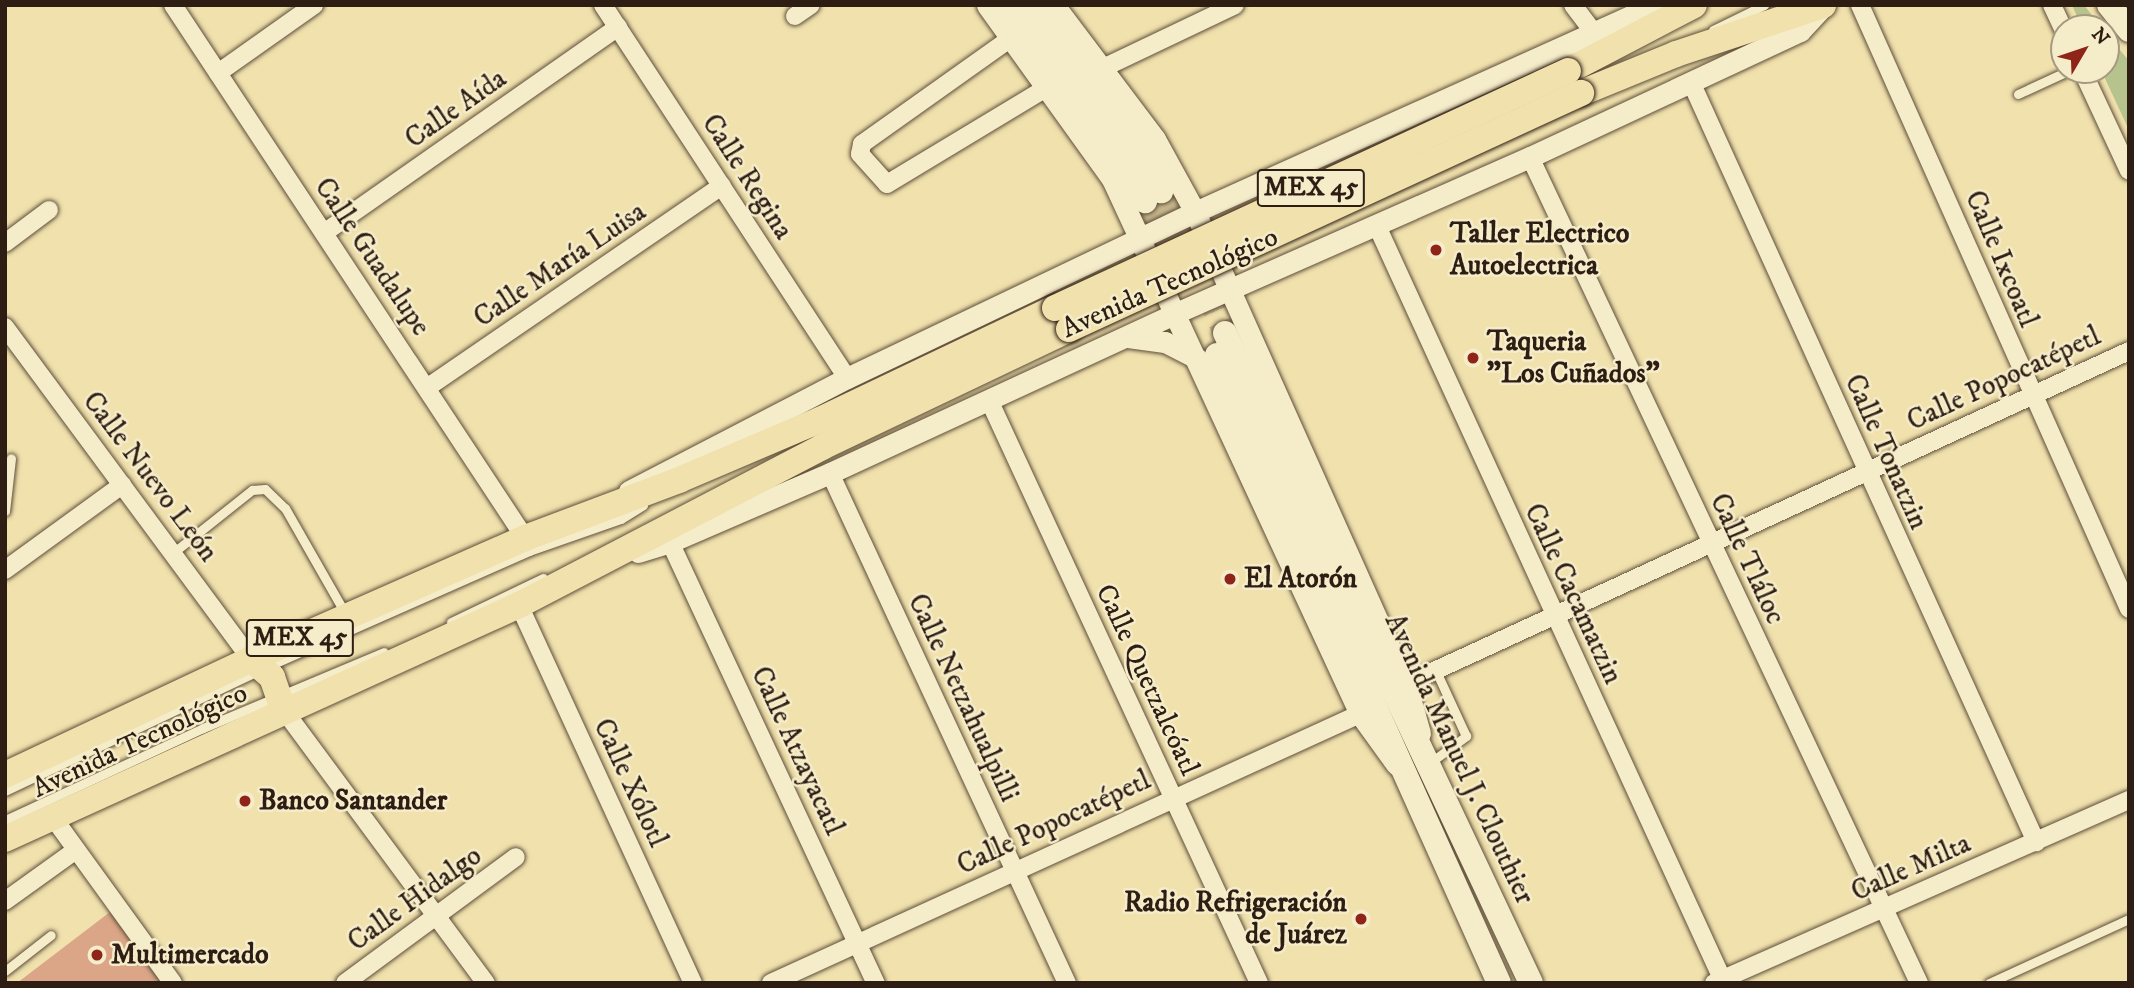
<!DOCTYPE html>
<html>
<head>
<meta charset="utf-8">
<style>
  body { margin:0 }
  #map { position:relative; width:2134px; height:988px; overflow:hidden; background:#f0e1ad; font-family:"IM FELL DW Pica",serif }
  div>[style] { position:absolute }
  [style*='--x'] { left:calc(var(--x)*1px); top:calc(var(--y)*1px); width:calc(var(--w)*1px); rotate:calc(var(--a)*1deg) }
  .green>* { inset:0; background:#b7c38c }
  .building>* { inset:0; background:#dba687 }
  .secondary-tunnel>* { height:24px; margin-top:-12px; transform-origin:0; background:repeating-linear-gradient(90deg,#c9ba8e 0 24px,transparent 0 36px) }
  .roads { filter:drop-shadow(0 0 2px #5e4e3a) drop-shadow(0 0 2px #5e4e3a) }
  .service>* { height:9px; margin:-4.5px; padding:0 4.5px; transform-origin:4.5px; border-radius:4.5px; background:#f5ecca }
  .minor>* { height:18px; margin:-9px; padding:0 9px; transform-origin:9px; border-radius:9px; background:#f5ecca }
  .tertiary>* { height:21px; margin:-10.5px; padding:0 10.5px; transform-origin:10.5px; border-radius:10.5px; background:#f5ecca }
  .secondary>* { height:24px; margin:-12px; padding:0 12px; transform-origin:12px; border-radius:12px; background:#f5ecca }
  .primary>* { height:26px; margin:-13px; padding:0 13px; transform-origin:13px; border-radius:13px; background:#f0e1ad }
  .bridges { filter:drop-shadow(0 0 2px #2e1d13) drop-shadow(0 0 2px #2e1d13) }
  .primary-bridge>* { height:26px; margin:-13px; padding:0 13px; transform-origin:13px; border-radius:13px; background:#f0e1ad }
  .dots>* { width:19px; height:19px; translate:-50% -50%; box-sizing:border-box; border:4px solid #f5ecca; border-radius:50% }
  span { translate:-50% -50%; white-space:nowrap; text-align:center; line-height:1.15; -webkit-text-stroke:5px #f5ecca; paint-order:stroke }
  .shield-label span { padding:2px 5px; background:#f5ecca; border:2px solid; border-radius:5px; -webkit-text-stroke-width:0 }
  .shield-label { font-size:26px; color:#2e1d13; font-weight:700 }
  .street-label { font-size:28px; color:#2e1d13 }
  .poi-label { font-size:28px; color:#2e1d13; font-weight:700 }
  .left { translate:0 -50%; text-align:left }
  .right { translate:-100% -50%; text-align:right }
  .frame { position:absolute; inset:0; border:7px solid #2e1d13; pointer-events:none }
  .north { position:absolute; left:2050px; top:14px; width:70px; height:70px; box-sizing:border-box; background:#f5ecca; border:2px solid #a59981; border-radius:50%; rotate:51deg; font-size:19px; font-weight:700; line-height:28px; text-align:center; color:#2e1d13 }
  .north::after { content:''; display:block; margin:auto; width:24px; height:32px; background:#8f2418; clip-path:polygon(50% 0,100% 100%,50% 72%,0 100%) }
</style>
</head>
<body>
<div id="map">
  <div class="green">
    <i style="clip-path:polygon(2072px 5px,2084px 5px,2102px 28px,2082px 28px)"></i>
    <i style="clip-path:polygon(2106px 33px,2129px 61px,2129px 130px,2101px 70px,2106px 70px)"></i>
  </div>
  <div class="building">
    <i style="clip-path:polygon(110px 912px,164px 983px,17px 983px)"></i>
  </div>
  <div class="secondary-tunnel">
    <i style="--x:1161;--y:191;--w:156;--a:65.7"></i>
    <i style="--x:1145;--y:201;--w:80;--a:64.7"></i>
  </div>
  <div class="roads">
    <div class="service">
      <i style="--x:1713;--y:30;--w:57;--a:-26.1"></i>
      <i style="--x:2018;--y:94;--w:57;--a:-24.8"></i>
      <i style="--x:5;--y:511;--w:53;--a:-83.5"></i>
      <i style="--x:174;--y:552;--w:100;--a:-38.5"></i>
      <i style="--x:252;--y:490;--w:13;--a:-4"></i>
      <i style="--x:265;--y:489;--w:28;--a:44"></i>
      <i style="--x:285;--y:508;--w:123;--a:60.3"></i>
      <i style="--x:451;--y:622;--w:102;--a:-25.6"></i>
      <i style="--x:1431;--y:762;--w:44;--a:-36.6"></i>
      <i style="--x:1466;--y:736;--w:72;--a:-114.8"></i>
      <i style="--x:5;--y:791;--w:287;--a:-25.4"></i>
      <i style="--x:264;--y:668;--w:290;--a:-23.8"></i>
      <i style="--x:529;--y:551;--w:97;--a:-19.2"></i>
      <i style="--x:621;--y:519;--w:26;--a:-32"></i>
      <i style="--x:5;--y:820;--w:218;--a:-24.9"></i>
      <i style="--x:203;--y:728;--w:196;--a:-22.8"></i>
      <i style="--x:5;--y:971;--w:58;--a:-38"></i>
      <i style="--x:1989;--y:983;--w:154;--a:-24.6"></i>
    </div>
    <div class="minor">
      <i style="--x:173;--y:5;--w:639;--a:56.56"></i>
      <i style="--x:603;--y:5;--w:446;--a:56.8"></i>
      <i style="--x:1573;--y:5;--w:34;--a:53"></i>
      <i style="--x:1860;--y:5;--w:661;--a:65.99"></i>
      <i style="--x:2052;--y:5;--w:29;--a:65"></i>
      <i style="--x:795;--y:16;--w:19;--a:-35"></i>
      <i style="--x:1011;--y:38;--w:183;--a:144.6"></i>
      <i style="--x:862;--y:144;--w:10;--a:101"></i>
      <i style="--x:860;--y:154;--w:40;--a:48"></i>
      <i style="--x:887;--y:184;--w:188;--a:-31.1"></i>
      <i style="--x:1103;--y:68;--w:146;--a:-25.5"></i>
      <i style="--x:2082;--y:70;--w:111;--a:65"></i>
      <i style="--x:218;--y:73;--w:118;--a:-35.3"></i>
      <i style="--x:1691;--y:82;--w:835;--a:65.58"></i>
      <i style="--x:1530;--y:157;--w:913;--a:64.78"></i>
      <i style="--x:1377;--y:226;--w:833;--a:65.37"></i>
      <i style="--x:324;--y:233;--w:359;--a:-35"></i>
      <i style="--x:5;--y:243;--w:55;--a:-36.9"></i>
      <i style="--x:5;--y:327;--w:413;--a:53.5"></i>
      <i style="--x:428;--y:387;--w:356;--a:-34.4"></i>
      <i style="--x:989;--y:400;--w:642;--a:65.15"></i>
      <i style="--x:830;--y:473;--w:562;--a:65.08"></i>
      <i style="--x:670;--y:542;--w:487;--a:65"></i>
      <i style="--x:5;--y:570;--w:145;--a:-36"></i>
      <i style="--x:519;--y:605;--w:416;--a:65.3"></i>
      <i style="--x:1406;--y:684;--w:796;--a:-24.73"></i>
      <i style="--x:283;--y:709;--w:341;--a:53.5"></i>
      <i style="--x:52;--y:816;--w:206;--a:54.1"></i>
      <i style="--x:5;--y:901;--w:87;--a:-35.7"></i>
      <i style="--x:345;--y:983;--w:212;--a:-36.4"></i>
      <i style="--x:771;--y:983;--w:648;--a:-24.55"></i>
      <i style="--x:1714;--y:983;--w:454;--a:-23.8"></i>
    </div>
    <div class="tertiary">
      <i style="--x:987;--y:5;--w:214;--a:54.3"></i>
      <i style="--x:1112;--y:179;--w:590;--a:65.13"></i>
      <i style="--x:1360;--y:714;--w:62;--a:54.2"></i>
      <i style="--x:1054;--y:5;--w:168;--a:53"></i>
      <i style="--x:1155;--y:139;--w:83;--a:61.3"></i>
      <i style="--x:1195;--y:212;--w:517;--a:65.91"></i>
      <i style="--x:1406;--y:684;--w:51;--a:74.1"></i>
      <i style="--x:1128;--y:337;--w:37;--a:8"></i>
      <i style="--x:1165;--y:342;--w:35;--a:27"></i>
      <i style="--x:629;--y:491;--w:246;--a:-27.4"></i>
      <i style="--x:847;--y:378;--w:386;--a:-25.5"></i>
      <i style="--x:1195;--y:212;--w:504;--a:-24.23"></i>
      <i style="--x:638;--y:552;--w:34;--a:-17"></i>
      <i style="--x:670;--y:542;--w:174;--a:-23.3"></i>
      <i style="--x:830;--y:473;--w:381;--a:-24.8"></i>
      <i style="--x:1176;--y:313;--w:387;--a:-23.8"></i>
      <i style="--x:1530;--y:157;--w:298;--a:-25"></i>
      <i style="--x:1800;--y:31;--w:35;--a:-47"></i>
    </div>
    <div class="secondary">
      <i style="--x:1008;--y:5;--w:149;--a:53.2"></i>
      <i style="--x:1097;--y:124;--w:91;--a:58.1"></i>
      <i style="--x:1033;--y:5;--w:162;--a:53.8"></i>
      <i style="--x:1129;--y:136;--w:64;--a:59.8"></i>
      <i style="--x:2109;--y:5;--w:32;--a:51"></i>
      <i style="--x:1225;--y:333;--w:718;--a:64.79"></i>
      <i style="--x:1217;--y:355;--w:688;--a:65.82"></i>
    </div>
    <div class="primary">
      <i style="--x:1568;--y:71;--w:142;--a:-27.6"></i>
      <i style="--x:1581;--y:93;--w:103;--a:-22.3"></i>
      <i style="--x:1676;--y:54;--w:155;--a:-18.4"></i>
      <i style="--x:251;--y:659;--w:28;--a:41"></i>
      <i style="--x:272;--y:677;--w:34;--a:71"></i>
      <i style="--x:5;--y:775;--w:272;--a:-25.2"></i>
      <i style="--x:251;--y:659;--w:300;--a:-23.8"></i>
      <i style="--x:525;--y:538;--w:165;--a:-20.6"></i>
      <i style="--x:679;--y:480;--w:153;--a:-23.1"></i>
      <i style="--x:820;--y:420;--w:260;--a:-25.5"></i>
      <i style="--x:5;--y:839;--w:565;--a:-24.48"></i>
      <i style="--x:519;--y:605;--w:342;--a:-27.5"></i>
      <i style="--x:822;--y:447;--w:274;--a:-25.5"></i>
    </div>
  </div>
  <div class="bridges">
    <div class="primary-bridge">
      <i style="--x:1055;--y:308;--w:565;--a:-24.8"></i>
      <i style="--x:1069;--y:329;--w:564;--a:-24.75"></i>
    </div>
  </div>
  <div class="dots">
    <i style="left:1436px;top:250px;background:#8f2418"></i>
    <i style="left:1473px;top:358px;background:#8f2418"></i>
    <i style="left:1230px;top:579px;background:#8f2418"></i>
    <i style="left:245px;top:801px;background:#8f2418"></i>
    <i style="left:1361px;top:919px;background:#8f2418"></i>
    <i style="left:97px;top:955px;background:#8f2418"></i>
  </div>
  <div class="shield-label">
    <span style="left:1311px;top:188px">MEX 45</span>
    <span style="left:300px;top:638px">MEX 45</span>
  </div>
  <div class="street-label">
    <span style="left:456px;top:109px;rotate:-35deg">Calle Aída</span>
    <span style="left:747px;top:177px;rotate:57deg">Calle Regina</span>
    <span style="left:372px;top:257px;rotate:56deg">Calle Guadalupe</span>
    <span style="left:2001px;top:259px;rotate:67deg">Calle Ixcoatl</span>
    <span style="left:560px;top:265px;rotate:-34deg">Calle María Luisa</span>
    <span style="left:1170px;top:283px;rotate:-24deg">Avenida Tecnológico</span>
    <span style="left:2004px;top:379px;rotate:-25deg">Calle Popocatépetl</span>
    <span style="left:1886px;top:452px;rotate:66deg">Calle Tonatzin</span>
    <span style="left:150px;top:477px;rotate:53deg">Calle Nuevo León</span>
    <span style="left:1747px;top:559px;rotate:65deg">Calle Tláloc</span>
    <span style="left:1573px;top:594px;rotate:65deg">Calle Cacamatzin</span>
    <span style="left:1147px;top:680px;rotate:65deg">Calle Quetzalcóatl</span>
    <span style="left:963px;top:698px;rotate:65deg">Calle Netzahualpilli</span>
    <span style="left:140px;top:741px;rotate:-25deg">Avenida Tecnológico</span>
    <span style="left:797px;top:751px;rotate:65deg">Calle Atzayacatl</span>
    <span style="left:1459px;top:759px;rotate:65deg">Avenida Manuel J. Clouthier</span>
    <span style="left:630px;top:783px;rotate:65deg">Calle Xólotl</span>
    <span style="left:1054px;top:823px;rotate:-25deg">Calle Popocatépetl</span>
    <span style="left:1911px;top:868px;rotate:-24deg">Calle Milta</span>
    <span style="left:415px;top:899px;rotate:-36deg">Calle Hidalgo</span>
  </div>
  <div class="poi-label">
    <span class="left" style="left:1450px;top:250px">Taller Electrico<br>Autoelectrica</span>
    <span class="left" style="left:1487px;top:358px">Taqueria<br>"Los Cuñados"</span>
    <span class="left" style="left:1244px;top:579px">El Atorón</span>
    <span class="left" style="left:259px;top:801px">Banco Santander</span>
    <span class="right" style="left:1347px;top:919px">Radio Refrigeración<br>de Juárez</span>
    <span class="left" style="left:111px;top:955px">Multimercado</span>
  </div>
  <div class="frame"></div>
  <div class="north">N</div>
</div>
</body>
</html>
